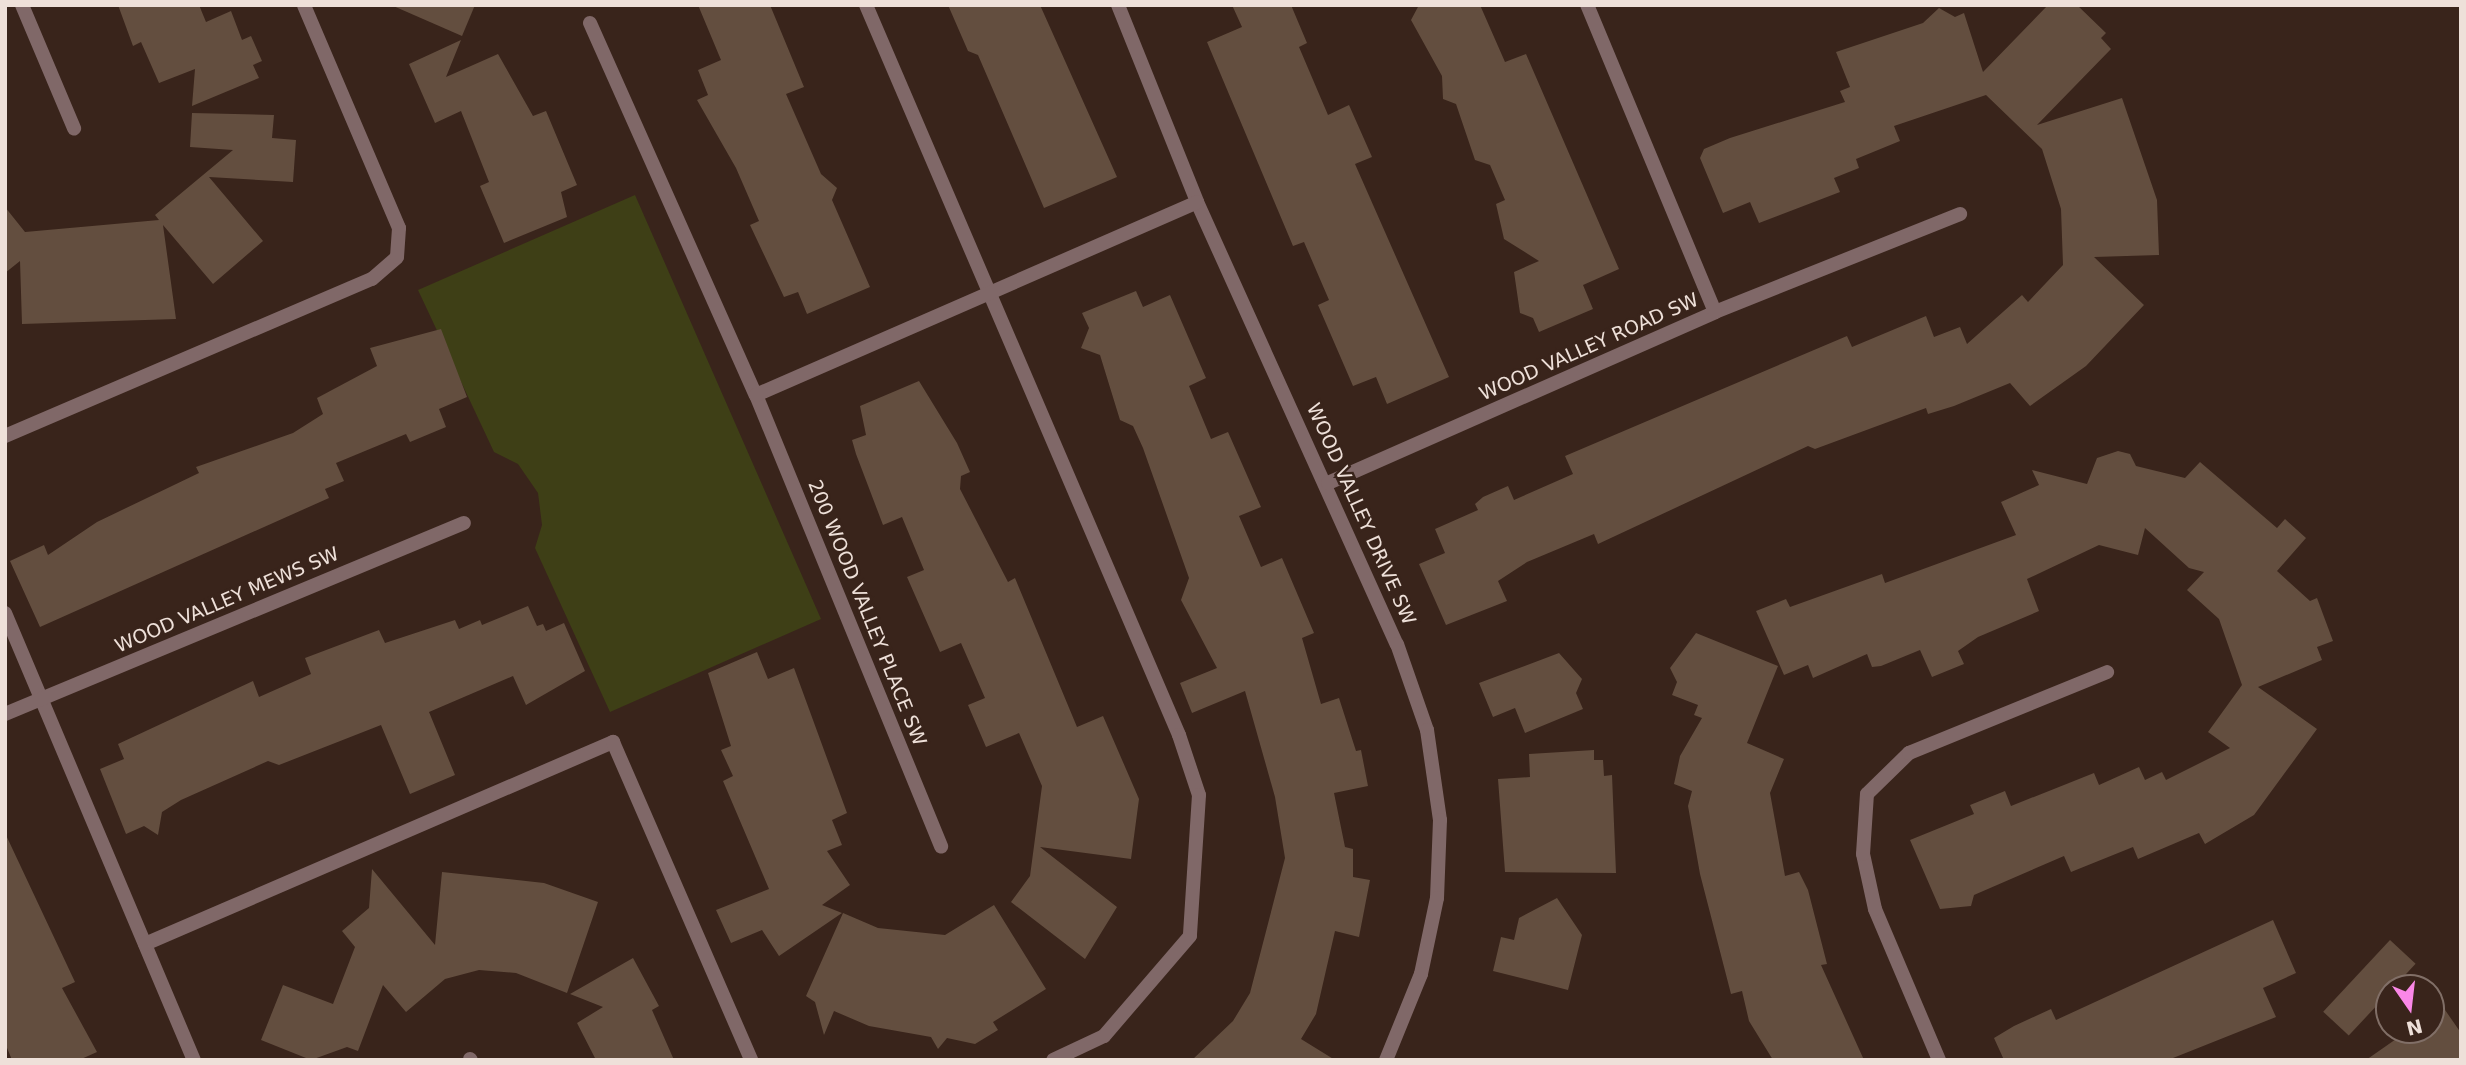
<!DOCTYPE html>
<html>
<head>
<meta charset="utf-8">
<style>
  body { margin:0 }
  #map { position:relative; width:2466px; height:1065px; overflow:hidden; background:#39241b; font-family:"DejaVu Sans",sans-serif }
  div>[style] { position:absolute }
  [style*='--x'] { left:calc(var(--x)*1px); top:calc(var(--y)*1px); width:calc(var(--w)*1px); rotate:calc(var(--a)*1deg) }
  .green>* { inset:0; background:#3e3f16 }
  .building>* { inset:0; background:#634e3f; transform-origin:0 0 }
  .service>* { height:14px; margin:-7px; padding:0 7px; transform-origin:7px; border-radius:7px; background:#806868 }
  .minor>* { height:14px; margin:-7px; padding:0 7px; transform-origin:7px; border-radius:7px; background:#806868 }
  span { translate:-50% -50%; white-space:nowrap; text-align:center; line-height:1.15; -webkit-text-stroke:5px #39241b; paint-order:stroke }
  .street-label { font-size:19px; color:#eee0d9 }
  .frame { position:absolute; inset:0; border:7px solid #eee0d9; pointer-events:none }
  .north { position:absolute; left:2375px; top:974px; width:70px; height:70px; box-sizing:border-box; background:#39241b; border:2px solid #816f67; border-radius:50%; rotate:166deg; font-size:19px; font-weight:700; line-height:28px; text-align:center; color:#eee0d9 }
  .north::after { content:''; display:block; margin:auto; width:24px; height:32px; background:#fa87e7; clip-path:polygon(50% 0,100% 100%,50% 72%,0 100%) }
</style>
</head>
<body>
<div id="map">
  <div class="green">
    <i style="clip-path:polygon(635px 195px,821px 619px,610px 712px,535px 548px,542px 525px,538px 493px,518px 464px,494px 452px,418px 290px)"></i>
  </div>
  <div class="building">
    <i style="clip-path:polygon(118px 5px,199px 5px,206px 22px,231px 11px,242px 40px,251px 36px,262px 61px,253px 65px,259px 78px,192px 106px,195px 69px,159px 83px,141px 42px,133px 46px)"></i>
    <i style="clip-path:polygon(391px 5px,475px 5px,462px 36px)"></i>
    <i style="clip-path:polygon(698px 5px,770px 5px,804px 87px,786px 94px,821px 174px,837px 188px,832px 200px,870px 287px,807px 314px,798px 292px,784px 297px,750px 225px,759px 221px,736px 168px,697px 100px,708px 95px,698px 70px,721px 60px)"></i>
    <i style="clip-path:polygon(948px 5px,1040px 5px,1117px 177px,1044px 208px,978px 55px,968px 51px)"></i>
    <i style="clip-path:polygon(1232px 5px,1291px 5px,1307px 43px,1299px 47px,1328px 115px,1349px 105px,1372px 157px,1355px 164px,1449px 377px,1387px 404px,1376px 377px,1353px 386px,1318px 305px,1329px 300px,1304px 242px,1293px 246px,1207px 42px,1242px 27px)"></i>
    <i style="clip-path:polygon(1419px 5px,1480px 5px,1505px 62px,1526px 54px,1619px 269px,1583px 285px,1593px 309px,1539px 332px,1533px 318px,1520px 313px,1514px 272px,1539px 261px,1504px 239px,1496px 204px,1505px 200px,1490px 165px,1475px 160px,1456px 104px,1443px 99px,1442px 76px,1411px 20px)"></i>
    <i style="clip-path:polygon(2048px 5px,2077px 5px,2106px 33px,2101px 38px,2111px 49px,2037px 125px,2122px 98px,2157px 200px,2159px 255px,2094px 257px,2144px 305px,2086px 366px,2030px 406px,2010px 383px,1954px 406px,1928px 414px,1926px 408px,1815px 449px,1808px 446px,1598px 544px,1594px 534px,1527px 562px,1498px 581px,1507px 601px,1446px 625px,1419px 564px,1445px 553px,1435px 529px,1478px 510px,1475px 504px,1483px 497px,1508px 486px,1514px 500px,1573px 474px,1565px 456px,1847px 336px,1852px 347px,1926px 316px,1934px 337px,1960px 327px,1967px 344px,2022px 295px,2028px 302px,2063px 265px,2061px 209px,2042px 149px,1986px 95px,1894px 126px,1900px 141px,1856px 159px,1859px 168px,1834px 178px,1840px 192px,1759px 223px,1750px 202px,1723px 213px,1700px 158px,1704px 149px,1730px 138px,1845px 102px,1840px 91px,1850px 87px,1836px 52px,1923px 23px,1939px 8px,1955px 17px,1964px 13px,1983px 72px)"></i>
    <i style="clip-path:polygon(461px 40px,446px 77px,498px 54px,533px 116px,546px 111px,577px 185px,561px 192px,567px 217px,504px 243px,480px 186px,489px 182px,461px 111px,435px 123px,409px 64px)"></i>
    <i style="clip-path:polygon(192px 113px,274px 115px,272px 138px,296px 140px,293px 182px,209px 177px,263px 241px,213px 284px,163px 225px,176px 319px,22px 324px,20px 261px,5px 273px,5px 207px,25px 232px,159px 220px,155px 215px,233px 150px,190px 147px)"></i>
    <i style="clip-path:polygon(1136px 291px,1143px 307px,1170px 295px,1206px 378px,1189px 386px,1211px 439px,1228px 432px,1261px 507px,1239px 516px,1261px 567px,1282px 558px,1314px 633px,1302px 638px,1321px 704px,1339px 698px,1356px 751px,1361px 750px,1368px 786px,1334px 793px,1345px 847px,1353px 849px,1353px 877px,1370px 880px,1359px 937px,1335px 931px,1316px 1014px,1301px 1039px,1335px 1060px,1192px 1060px,1233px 1021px,1250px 993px,1285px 858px,1275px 797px,1245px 691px,1192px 713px,1180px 683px,1217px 668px,1181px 600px,1189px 578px,1143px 448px,1133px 426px,1120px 420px,1100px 355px,1081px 348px,1089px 328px,1082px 313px)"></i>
    <i style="clip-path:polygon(441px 329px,467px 397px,439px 409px,446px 427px,410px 442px,406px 434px,336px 463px,344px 481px,325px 489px,329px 498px,40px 627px,10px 561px,44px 545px,48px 555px,97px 522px,199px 473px,196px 467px,293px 433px,323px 414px,317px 398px,377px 366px,370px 348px)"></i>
    <i style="clip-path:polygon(919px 381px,957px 443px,970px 472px,961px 476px,960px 489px,1008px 582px,1015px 578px,1077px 727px,1103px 716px,1139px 799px,1131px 859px,1040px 847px,1117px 907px,1085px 959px,1011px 902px,1030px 876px,1042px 786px,1019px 733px,986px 747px,968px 705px,985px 698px,961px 643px,940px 652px,907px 577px,924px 570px,902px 517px,883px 525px,856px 454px,852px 440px,866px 435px,860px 406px)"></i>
    <i style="clip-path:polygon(2118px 451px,2130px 454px,2136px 466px,2185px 478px,2200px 462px,2277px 528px,2285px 519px,2306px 538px,2277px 571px,2310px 601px,2317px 598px,2333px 641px,2317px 647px,2322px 660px,2258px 687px,2317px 729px,2254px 815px,2205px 844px,2199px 833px,2138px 859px,2133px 847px,2071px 872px,2064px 856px,1974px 895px,1971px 906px,1940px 909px,1910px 840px,1974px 814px,1970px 805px,2005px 791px,2011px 806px,2094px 773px,2099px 785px,2139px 767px,2145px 780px,2162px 772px,2166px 780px,2230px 748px,2208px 732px,2242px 685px,2219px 619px,2187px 590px,2204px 572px,2189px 568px,2145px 528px,2138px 555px,2099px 545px,2027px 579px,2039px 611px,1978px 637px,1958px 651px,1964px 664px,1932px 677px,1920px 650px,1881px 666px,1872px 667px,1867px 654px,1813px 678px,1808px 665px,1784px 675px,1756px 611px,1786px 599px,1790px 607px,1882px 574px,1885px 583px,2016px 535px,2001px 502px,2039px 485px,2032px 470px,2087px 484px,2097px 458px)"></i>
    <i style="clip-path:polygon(528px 606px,537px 626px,543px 624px,546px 631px,564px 623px,585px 671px,526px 705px,513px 676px,429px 712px,455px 775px,410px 794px,381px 725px,279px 765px,268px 761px,181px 800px,162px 812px,158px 835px,144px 826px,126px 834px,100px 769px,124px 759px,118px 744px,253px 681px,259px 697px,311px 674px,305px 658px,379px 630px,385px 643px,455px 620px,459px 629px,480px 620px,482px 625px)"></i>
    <i style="clip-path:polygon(1696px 633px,1778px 666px,1747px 743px,1784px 759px,1770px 793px,1785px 876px,1799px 872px,1808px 890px,1827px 964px,1821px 965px,1864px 1060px,1773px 1060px,1749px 1021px,1742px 991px,1731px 994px,1700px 874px,1688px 806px,1692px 791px,1674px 784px,1680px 756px,1702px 718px,1694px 715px,1698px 705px,1672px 695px,1677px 682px,1670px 668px)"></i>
    <i style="clip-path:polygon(757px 652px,768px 679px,794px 668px,847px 813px,832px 820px,842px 845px,827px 851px,850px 885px,822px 905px,842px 913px,779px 956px,762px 930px,731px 943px,716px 910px,769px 889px,723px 781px,733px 776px,721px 750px,731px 746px,708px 673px)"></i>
    <i style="clip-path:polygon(1559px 653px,1582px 679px,1576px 693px,1583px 709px,1525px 733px,1515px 708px,1493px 717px,1479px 683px)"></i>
    <i style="clip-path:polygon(1594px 750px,1594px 760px,1603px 760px,1604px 776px,1612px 775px,1616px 873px,1505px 872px,1498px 779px,1530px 777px,1529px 754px)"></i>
    <i style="clip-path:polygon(5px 833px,75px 982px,62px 988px,97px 1052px,79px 1060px,12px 1060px,5px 1043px)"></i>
    <i style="clip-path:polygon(372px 869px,435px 945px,442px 872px,544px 883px,598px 902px,567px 993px,516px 973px,479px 970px,445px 979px,406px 1012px,383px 985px,358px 1051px,347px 1047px,311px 1060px,261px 1040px,283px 985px,333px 1004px,355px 947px,342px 931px,369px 908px)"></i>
    <i style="clip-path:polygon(1557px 898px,1582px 935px,1568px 990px,1493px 971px,1501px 937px,1514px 940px,1519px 918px)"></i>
    <i style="clip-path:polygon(994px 905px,1046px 989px,993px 1022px,998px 1030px,975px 1044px,947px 1038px,938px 1049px,931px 1037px,869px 1026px,834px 1011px,824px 1035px,815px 1002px,806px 996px,843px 913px,878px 928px,945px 935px)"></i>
    <i style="clip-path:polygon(2273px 920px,2296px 973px,2263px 988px,2276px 1017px,2168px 1060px,2004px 1060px,1994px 1038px,2014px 1026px,2051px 1009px,2056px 1020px)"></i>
    <i style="left:2390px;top:940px;width:35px;height:98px;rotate:43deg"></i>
    <i style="clip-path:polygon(633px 958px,659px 1006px,652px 1010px,674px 1060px,596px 1060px,577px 1023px,603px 1007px,570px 994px)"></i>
    <i style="clip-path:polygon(2443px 1007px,2461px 1033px,2461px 1060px,2366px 1060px,2409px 1030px,2431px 1030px,2431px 1015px)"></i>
  </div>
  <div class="service">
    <i style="--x:866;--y:5;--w:794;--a:66.79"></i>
    <i style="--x:1179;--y:735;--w:63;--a:71.6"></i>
    <i style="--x:1199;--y:795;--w:141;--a:93.7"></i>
    <i style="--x:1190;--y:936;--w:132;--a:130.7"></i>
    <i style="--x:1104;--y:1036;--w:56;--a:154.8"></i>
    <i style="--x:5;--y:436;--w:399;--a:-23.2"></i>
    <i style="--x:372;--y:279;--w:33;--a:-41"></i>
    <i style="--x:397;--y:257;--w:29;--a:-86"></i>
    <i style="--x:399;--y:228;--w:242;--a:-113.1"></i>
    <i style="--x:5;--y:613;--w:485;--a:67.1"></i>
    <i style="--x:145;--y:944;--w:510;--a:-23.35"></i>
    <i style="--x:613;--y:742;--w:347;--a:66.5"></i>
  </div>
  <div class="minor">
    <i style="--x:22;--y:5;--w:134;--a:67.1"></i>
    <i style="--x:1118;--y:5;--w:212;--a:68.1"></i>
    <i style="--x:1197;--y:202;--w:485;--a:65.7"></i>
    <i style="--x:1397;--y:644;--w:91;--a:70.8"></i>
    <i style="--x:1427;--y:730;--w:91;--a:81.8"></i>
    <i style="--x:1440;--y:820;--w:78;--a:92.2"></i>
    <i style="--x:1437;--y:898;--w:78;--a:101.9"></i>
    <i style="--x:1421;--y:974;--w:93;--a:112.1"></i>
    <i style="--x:590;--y:23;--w:407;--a:66"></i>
    <i style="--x:756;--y:395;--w:488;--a:67.7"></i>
    <i style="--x:1715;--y:312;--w:264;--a:-21.8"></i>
    <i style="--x:756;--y:395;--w:481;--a:-23.6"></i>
    <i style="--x:1328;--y:483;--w:423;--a:-23.8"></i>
    <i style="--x:1715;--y:312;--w:333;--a:-112.6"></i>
    <i style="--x:5;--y:714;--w:497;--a:-22.6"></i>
    <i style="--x:470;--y:1059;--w:1;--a:45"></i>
    <i style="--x:1939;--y:1060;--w:164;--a:-113"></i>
    <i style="--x:1875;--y:909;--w:56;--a:-102.3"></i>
    <i style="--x:1863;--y:854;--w:60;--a:-86.2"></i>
    <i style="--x:1867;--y:794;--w:59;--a:-44.3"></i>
    <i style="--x:1909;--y:753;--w:214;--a:-22.2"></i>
  </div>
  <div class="street-label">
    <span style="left:1589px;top:347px;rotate:-24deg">WOOD VALLEY ROAD SW</span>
    <span style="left:1361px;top:514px;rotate:66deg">WOOD VALLEY DRIVE SW</span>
    <span style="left:227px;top:600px;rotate:-23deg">WOOD VALLEY MEWS SW</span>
    <span style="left:867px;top:613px;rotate:68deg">200 WOOD VALLEY PLACE SW</span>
  </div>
  <div class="frame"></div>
  <div class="north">N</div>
</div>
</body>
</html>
